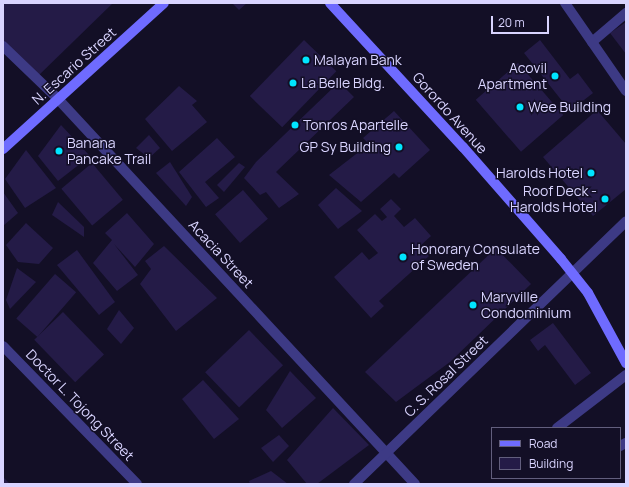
<!DOCTYPE html>
<html>
<head>
<meta charset="utf-8">
<style>
  body { margin:0 }
  #map { position:relative; width:629px; height:487px; overflow:hidden; background:#130f26; font-family:Manrope,sans-serif }
  div>[style] { position:absolute }
  [style*='--x'] { left:calc(var(--x)*1px); top:calc(var(--y)*1px); width:calc(var(--w)*1px); rotate:calc(var(--a)*1deg) }
  .building>* { inset:0; background:#241b47; transform-origin:0 0 }
  .lane>* { height:10px; margin:-5px; padding:0 5px; transform-origin:5px; border-radius:5px; background:#3d3a85 }
  .street>* { height:10px; margin:-5px; padding:0 5px; transform-origin:5px; border-radius:5px; background:#3d3a85 }
  .secondary>* { height:10px; margin:-5px; padding:0 5px; transform-origin:5px; border-radius:5px; background:#6f6bff }
  .dots>* { width:11px; height:11px; translate:-50% -50%; box-sizing:border-box; border:2px solid #130f26; border-radius:50% }
  span { translate:-50% -50%; white-space:nowrap; text-align:center; line-height:1.15; -webkit-text-stroke:3px #130f26; paint-order:stroke }
  .poi-label { font-size:14px; color:#d9d4ff }
  .left { translate:0 -50%; text-align:left }
  .right { translate:-100% -50%; text-align:right }
  .street-label { font-size:14px; color:#d9d4ff }
  .frame { position:absolute; inset:0; border:4px solid #d9d4ff; pointer-events:none }
  .legend { position:absolute; left:491px; top:427px; width:130px; height:52px; box-sizing:border-box; background:#130f26; border:1px solid #625e7d; margin:0; padding:5px 7px; list-style:none; font-size:12px; color:#d9d4ff }
  .legend li { display:flex; align-items:center; gap:8px; height:20px }
  .legend b { width:20px; border:1px solid #625e7d }
  .scale { position:absolute; left:491px; top:16px; width:58px; height:18px; box-sizing:border-box; border:2px solid #d9d4ff; border-top:0; padding-left:5px; font-size:12px; line-height:14px; white-space:nowrap; color:#d9d4ff; -webkit-text-stroke:3px #130f26; paint-order:stroke }
</style>
</head>
<body>
<div id="map">
  <div class="building">
    <i style="clip-path:polygon(3px 3px,113px 3px,38px 76px,3px 40px)"></i>
    <i style="clip-path:polygon(232px 3px,247px 3px,239px 10px)"></i>
    <i style="clip-path:polygon(626px 22px,626px 54px,610px 33px)"></i>
    <i style="left:304px;top:40px;width:45px;height:78px;rotate:44deg"></i>
    <i style="clip-path:polygon(540px 40px,570px 79px,578px 73px,593px 93px,570px 111px,524px 53px)"></i>
    <i style="left:518px;top:63px;width:69px;height:56px;rotate:49deg"></i>
    <i style="clip-path:polygon(339px 82px,354px 97px,276px 172px,299px 194px,279px 208px,266px 192px,260px 195px,244px 178px,256px 162px)"></i>
    <i style="clip-path:polygon(179px 86px,197px 101px,192px 105px,207px 122px,172px 151px,145px 119px)"></i>
    <i style="clip-path:polygon(597px 110px,626px 144px,626px 189px,593px 216px,543px 157px)"></i>
    <i style="clip-path:polygon(394px 111px,430px 150px,399px 178px,394px 173px,361px 202px,329px 175px,369px 144px,363px 138px)"></i>
    <i style="clip-path:polygon(61px 125px,90px 156px,58px 181px,38px 156px)"></i>
    <i style="clip-path:polygon(149px 135px,160px 148px,149px 158px,136px 148px)"></i>
    <i style="clip-path:polygon(217px 138px,235px 157px,205px 182px,219px 198px,206px 207px,179px 172px)"></i>
    <i style="clip-path:polygon(26px 150px,56px 188px,25px 208px,5px 179px)"></i>
    <i style="clip-path:polygon(170px 162px,192px 197px,186px 206px,156px 173px)"></i>
    <i style="left:92px;top:163px;width:48px;height:40px;rotate:50deg"></i>
    <i style="clip-path:polygon(239px 163px,245px 167px,224px 192px,217px 185px)"></i>
    <i style="clip-path:polygon(336px 188px,362px 211px,338px 229px,318px 205px)"></i>
    <i style="left:243px;top:190px;width:38px;height:37px;rotate:49deg"></i>
    <i style="clip-path:polygon(3px 192px,18px 213px,3px 226px)"></i>
    <i style="clip-path:polygon(391px 199px,401px 209px,394px 216px,404px 227px,415px 218px,431px 236px,420px 246px,429px 256px,379px 301px,384px 306px,371px 318px,334px 277px,362px 252px,369px 260px,378px 253px,357px 230px,375px 214px,382px 221px,387px 217px,380px 209px)"></i>
    <i style="clip-path:polygon(58px 202px,84px 227px,84px 237px,52px 215px)"></i>
    <i style="clip-path:polygon(127px 213px,154px 244px,135px 267px,114px 244px,138px 275px,117px 291px,93px 263px,112px 240px,105px 233px)"></i>
    <i style="clip-path:polygon(26px 223px,53px 248px,39px 264px,18px 262px,6px 245px)"></i>
    <i style="clip-path:polygon(164px 246px,217px 298px,176px 331px,140px 284px,151px 269px,145px 261px)"></i>
    <i style="clip-path:polygon(496px 248px,531px 284px,450px 362px,396px 402px,365px 372px)"></i>
    <i style="clip-path:polygon(77px 250px,115px 302px,99px 315px,57px 265px)"></i>
    <i style="clip-path:polygon(17px 268px,36px 282px,10px 309px,6px 300px)"></i>
    <i style="left:55px;top:274px;width:28px;height:59px;rotate:41deg"></i>
    <i style="clip-path:polygon(119px 310px,134px 328px,121px 344px,107px 329px)"></i>
    <i style="left:63px;top:312px;width:59px;height:40px;rotate:46deg"></i>
    <i style="clip-path:polygon(553px 323px,591px 373px,575px 385px,545px 345px,538px 351px,530px 340px)"></i>
    <i style="left:249px;top:330px;width:49px;height:61px;rotate:46deg"></i>
    <i style="clip-path:polygon(290px 371px,316px 398px,282px 428px,266px 410px)"></i>
    <i style="clip-path:polygon(203px 380px,239px 419px,214px 439px,182px 399px)"></i>
    <i style="clip-path:polygon(333px 408px,369px 445px,317px 484px,307px 484px,287px 460px)"></i>
    <i style="clip-path:polygon(279px 435px,289px 446px,273px 462px,261px 448px)"></i>
    <i style="clip-path:polygon(271px 471px,288px 484px,250px 484px,249px 481px)"></i>
    <i style="clip-path:polygon(3px 477px,10px 484px,3px 484px)"></i>
  </div>
  <div class="lane">
    <i style="--x:592;--y:42;--w:45;--a:-40.5"></i>
    <i style="--x:557;--y:428;--w:87;--a:-37.5"></i>
    <i style="--x:620;--y:446;--w:7;--a:-27"></i>
  </div>
  <div class="street">
    <i style="--x:565;--y:3;--w:107;--a:55.3"></i>
    <i style="--x:3;--y:46;--w:76;--a:43.9"></i>
    <i style="--x:58;--y:99;--w:525;--a:47.16"></i>
    <i style="--x:3;--y:346;--w:192;--a:45.8"></i>
    <i style="--x:354;--y:484;--w:378;--a:-44"></i>
  </div>
  <div class="secondary">
    <i style="--x:330;--y:3;--w:196;--a:47.3"></i>
    <i style="--x:463;--y:147;--w:149;--a:48.8"></i>
    <i style="--x:561;--y:259;--w:43;--a:51.5"></i>
    <i style="--x:588;--y:293;--w:80;--a:61.5"></i>
    <i style="--x:3;--y:149;--w:217;--a:-42.2"></i>
  </div>
  <div class="dots">
    <i style="left:306px;top:60px;background:#00e5ff"></i>
    <i style="left:555px;top:76px;background:#00e5ff"></i>
    <i style="left:293px;top:83px;background:#00e5ff"></i>
    <i style="left:520px;top:107px;background:#00e5ff"></i>
    <i style="left:295px;top:125px;background:#00e5ff"></i>
    <i style="left:399px;top:147px;background:#00e5ff"></i>
    <i style="left:59px;top:151px;background:#00e5ff"></i>
    <i style="left:591px;top:173px;background:#00e5ff"></i>
    <i style="left:605px;top:199px;background:#00e5ff"></i>
    <i style="left:403px;top:257px;background:#00e5ff"></i>
    <i style="left:473px;top:305px;background:#00e5ff"></i>
  </div>
  <div class="poi-label">
    <span class="left" style="left:314px;top:60px">Malayan Bank</span>
    <span class="right" style="left:547px;top:76px">Acovil<br>Apartment</span>
    <span class="left" style="left:301px;top:83px">La Belle Bldg.</span>
    <span class="left" style="left:528px;top:107px">Wee Building</span>
    <span class="left" style="left:303px;top:125px">Tonros Apartelle</span>
    <span class="left" style="left:67px;top:151px">Banana<br>Pancake Trail</span>
    <span class="right" style="left:391px;top:147px">GP Sy Building</span>
    <span class="right" style="left:583px;top:173px">Harolds Hotel</span>
    <span class="right" style="left:597px;top:199px">Roof Deck -<br>Harolds Hotel</span>
    <span class="left" style="left:411px;top:257px">Honorary Consulate<br>of Sweden</span>
    <span class="left" style="left:481px;top:305px">Maryville<br>Condominium</span>
  </div>
  <div class="street-label">
    <span style="left:74px;top:66px;rotate:-42deg">N. Escario Street</span>
    <span style="left:450px;top:113px;rotate:48deg">Gorordo Avenue</span>
    <span style="left:221px;top:254px;rotate:47deg">Acacia Street</span>
    <span style="left:446px;top:376px;rotate:-44deg">C. S. Rosal Street</span>
    <span style="left:80px;top:405px;rotate:46deg">Doctor L. Tojong Street</span>
  </div>
  <div class="frame"></div>
  <ul class="legend">
  <li><b style="height:5px;background:#6f6bff"></b>Road</li>
  <li><b style="height:11px;background:#241b47"></b>Building</li>
  </ul>
  <div class="scale">20 m</div>
</div>
</body>
</html>
